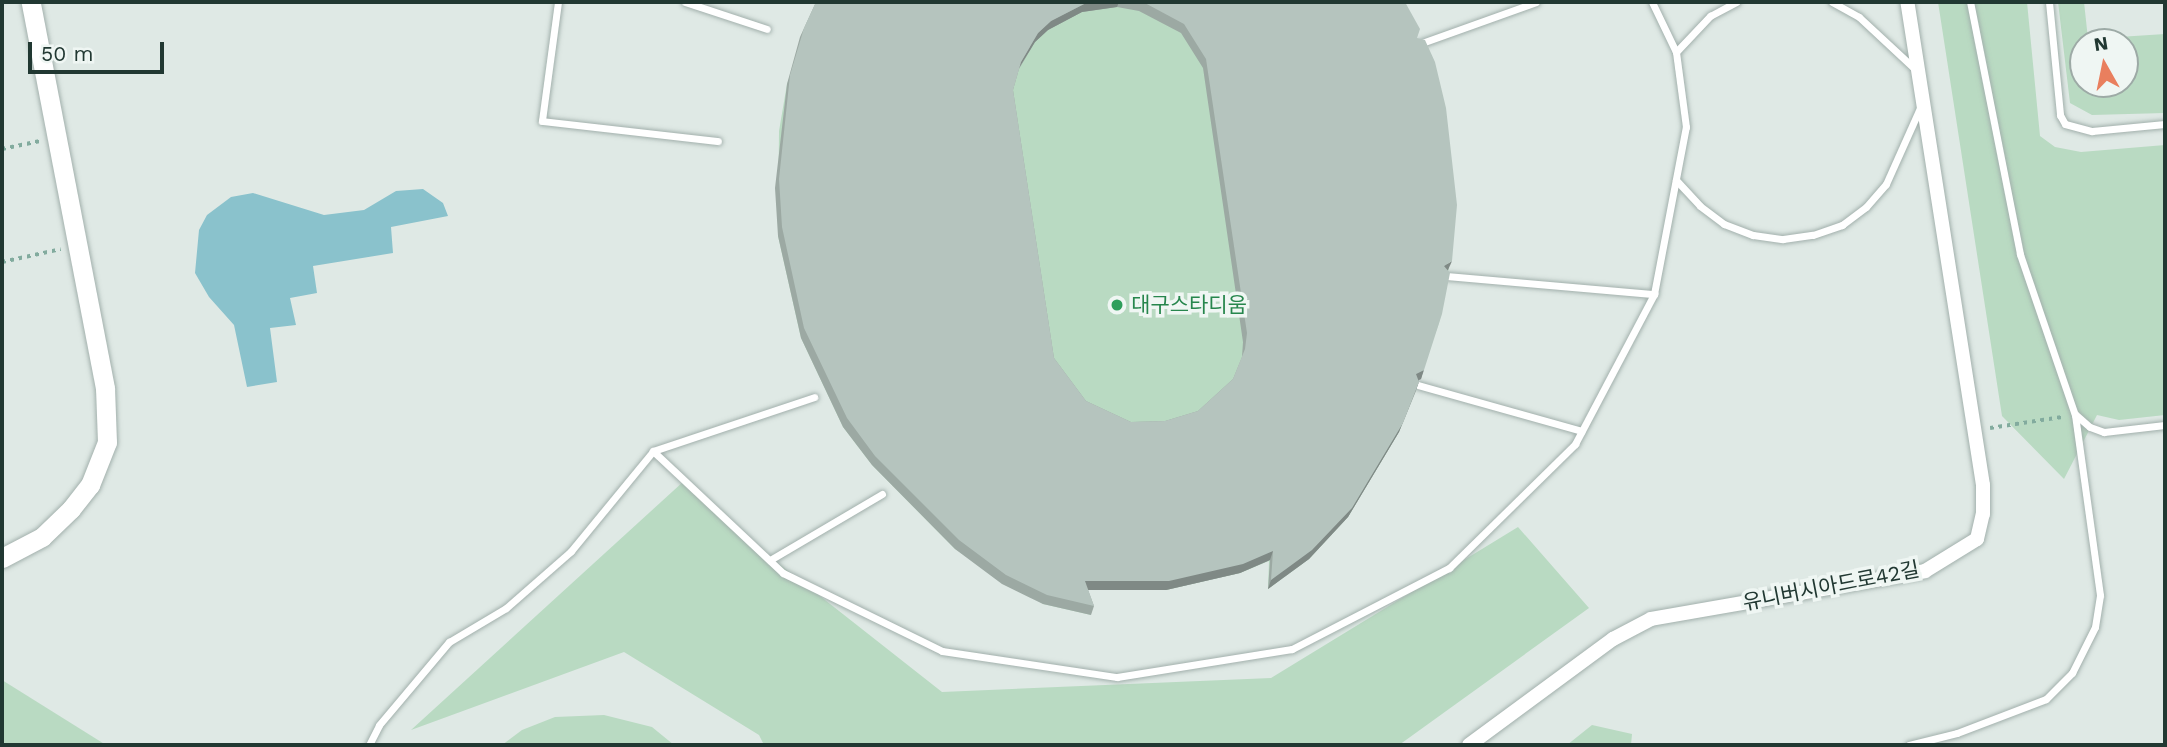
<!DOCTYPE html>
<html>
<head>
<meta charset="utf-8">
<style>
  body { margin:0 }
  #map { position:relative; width:2167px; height:747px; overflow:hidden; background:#dfe9e5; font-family:"Work Sans","Noto Sans KR",sans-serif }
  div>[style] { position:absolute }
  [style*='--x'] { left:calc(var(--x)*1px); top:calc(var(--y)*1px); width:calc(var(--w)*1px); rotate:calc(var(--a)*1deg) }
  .green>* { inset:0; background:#b9dac2 }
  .water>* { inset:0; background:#8ac2cc }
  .path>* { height:3.5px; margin-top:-1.75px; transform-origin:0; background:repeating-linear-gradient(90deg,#82ab9e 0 3.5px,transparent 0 8.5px) }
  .roads { filter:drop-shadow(0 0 2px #a2b0ac) drop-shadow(0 0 2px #a2b0ac) }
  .service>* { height:7px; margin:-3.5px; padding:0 3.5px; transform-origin:3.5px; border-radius:3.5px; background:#fff }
  .minor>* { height:14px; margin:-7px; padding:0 7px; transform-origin:7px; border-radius:7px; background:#fff }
  .secondary>* { height:19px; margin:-9.5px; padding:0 9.5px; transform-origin:9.5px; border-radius:9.5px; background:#fff }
  .wall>* { inset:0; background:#9ca9a3 }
  .shaded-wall>* { inset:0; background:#7f8985 }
  .building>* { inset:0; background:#b5c4be }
  .dots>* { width:19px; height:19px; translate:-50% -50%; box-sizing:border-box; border:4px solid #eff6f3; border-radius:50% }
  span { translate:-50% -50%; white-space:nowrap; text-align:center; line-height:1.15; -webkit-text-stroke:7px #eff6f3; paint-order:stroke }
  .leisure-label { font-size:21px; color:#27864d }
  .left { translate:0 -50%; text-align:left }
  .street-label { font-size:21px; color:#213832 }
  .frame { position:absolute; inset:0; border:4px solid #213832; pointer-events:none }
  .north { position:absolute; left:2069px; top:28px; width:70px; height:70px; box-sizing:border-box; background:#eff6f3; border:2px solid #9daaa6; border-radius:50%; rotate:351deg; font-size:19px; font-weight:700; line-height:28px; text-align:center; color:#213832 }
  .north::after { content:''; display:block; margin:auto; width:24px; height:32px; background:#e97f5e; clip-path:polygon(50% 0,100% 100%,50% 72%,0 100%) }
  .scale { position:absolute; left:28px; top:42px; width:136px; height:32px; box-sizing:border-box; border:4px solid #213832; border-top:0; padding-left:9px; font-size:21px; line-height:24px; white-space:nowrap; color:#213832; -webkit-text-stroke:5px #eff6f3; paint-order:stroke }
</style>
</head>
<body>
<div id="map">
  <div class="green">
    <i style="clip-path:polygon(817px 2px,1397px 2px,1449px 267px,1439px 323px,1399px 432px,1348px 517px,1309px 559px,1268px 589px,1269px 561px,1240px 573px,1166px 590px,1082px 590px,1091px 615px,1043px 604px,955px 549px,872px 465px,843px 427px,801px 338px,778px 236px,779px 131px,787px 84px)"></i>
    <i style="clip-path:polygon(1938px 2px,2027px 2px,2040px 136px,2055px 147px,2081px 152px,2165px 145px,2165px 415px,2119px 420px,2097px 415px,2064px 479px,2002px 416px)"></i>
    <i style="clip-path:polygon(evenodd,2058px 2px,2084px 2px,2088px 39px,2165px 34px,2165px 113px,2092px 115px,2070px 103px,2058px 2px,2125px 42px,2125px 84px,2083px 84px,2083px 42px,2125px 42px)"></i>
    <i style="clip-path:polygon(684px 481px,778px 563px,942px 692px,1271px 678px,1518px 527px,1589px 608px,1399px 745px,764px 745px,759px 735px,624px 652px,411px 730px)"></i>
    <i style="clip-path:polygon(2px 680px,106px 745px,2px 745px)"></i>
    <i style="clip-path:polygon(604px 715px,652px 727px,674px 745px,502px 745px,522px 730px,555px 717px)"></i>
    <i style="clip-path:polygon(1592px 725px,1632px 734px,1631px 745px,1567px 745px)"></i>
  </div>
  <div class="water">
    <i style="clip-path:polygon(423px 189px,443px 203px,448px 216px,391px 227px,393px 253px,313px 266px,317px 293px,290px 298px,296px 325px,270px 328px,277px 382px,247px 387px,234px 325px,209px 297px,195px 273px,199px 230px,207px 215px,231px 197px,253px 193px,324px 215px,364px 210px,396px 191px)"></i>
  </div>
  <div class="path">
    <i style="--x:2;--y:149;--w:40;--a:-12"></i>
    <i style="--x:2;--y:262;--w:60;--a:-12.4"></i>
    <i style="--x:1990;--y:428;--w:73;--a:-8.7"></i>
  </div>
  <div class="roads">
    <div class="service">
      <i style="--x:558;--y:2;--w:120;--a:97.7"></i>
      <i style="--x:542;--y:121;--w:177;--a:6.5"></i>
      <i style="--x:685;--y:2;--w:86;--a:18.2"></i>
      <i style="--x:1832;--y:2;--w:31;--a:29"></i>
      <i style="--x:1859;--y:17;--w:78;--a:42.9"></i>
      <i style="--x:2049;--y:2;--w:114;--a:84.4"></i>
      <i style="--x:2060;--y:115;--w:10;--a:61"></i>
      <i style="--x:2065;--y:124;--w:28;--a:15"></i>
      <i style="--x:2092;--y:131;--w:73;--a:-5.5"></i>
      <i style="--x:1419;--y:44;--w:124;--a:-19.7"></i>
      <i style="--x:1676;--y:52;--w:50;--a:-46.6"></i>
      <i style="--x:1710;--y:16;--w:30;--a:-28"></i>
      <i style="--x:1676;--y:180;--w:35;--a:47"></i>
      <i style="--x:1700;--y:206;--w:30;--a:37"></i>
      <i style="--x:1724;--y:224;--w:31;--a:21"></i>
      <i style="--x:1753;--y:235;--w:30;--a:8"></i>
      <i style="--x:1783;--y:239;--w:30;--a:-8"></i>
      <i style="--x:1813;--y:235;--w:31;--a:-19"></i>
      <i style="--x:1842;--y:225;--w:30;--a:-37"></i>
      <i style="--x:1866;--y:207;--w:30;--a:-49"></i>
      <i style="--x:1886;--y:184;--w:83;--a:-65.9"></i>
      <i style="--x:1447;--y:276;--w:208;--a:5"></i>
      <i style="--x:1418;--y:385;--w:170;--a:15.7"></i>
      <i style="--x:2076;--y:415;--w:18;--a:41"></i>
      <i style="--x:2090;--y:427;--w:15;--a:20"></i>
      <i style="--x:2104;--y:432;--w:61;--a:-6.5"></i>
      <i style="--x:653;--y:451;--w:178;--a:43.2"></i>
      <i style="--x:783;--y:573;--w:177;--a:26.1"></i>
      <i style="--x:942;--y:651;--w:177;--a:8.5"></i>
      <i style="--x:1117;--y:677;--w:177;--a:-9.1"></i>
      <i style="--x:1292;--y:649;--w:177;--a:-27.3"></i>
      <i style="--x:1449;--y:568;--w:177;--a:-44.5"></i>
      <i style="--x:1575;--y:444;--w:170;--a:-62.2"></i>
      <i style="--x:1654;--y:294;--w:170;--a:-79.2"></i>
      <i style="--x:1686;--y:127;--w:76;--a:-97.6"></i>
      <i style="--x:1676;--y:52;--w:55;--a:-115.6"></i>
      <i style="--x:770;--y:560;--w:130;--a:-30.5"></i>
      <i style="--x:369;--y:745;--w:22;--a:-63"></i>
      <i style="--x:379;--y:725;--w:109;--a:-49.9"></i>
      <i style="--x:449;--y:642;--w:66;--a:-30.8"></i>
      <i style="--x:506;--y:608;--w:86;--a:-41.2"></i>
      <i style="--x:571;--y:551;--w:129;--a:-50.6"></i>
      <i style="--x:653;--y:451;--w:170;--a:-18.5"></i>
      <i style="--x:1909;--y:745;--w:49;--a:-14"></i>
      <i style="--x:1957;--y:733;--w:95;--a:-20.9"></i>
      <i style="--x:2046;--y:699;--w:37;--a:-45"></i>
      <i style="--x:2072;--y:673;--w:51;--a:-63.4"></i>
      <i style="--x:2095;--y:627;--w:32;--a:-81"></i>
      <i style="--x:2100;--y:595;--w:182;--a:-97.9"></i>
      <i style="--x:2075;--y:415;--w:170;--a:-108.9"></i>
      <i style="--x:2020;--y:254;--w:257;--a:-101.2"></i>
    </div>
    <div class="minor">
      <i style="--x:1469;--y:745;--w:179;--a:-36.4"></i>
      <i style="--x:1613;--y:639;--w:43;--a:-27.8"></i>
      <i style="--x:1651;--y:619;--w:278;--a:-9.9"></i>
      <i style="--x:1925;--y:571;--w:61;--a:-31.6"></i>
      <i style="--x:1977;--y:539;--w:26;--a:-77"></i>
      <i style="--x:1983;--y:514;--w:29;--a:-90"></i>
      <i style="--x:1983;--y:485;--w:489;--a:-98.9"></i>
    </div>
    <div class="secondary">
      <i style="--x:2;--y:558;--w:45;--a:-27.7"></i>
      <i style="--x:42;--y:537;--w:40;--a:-44"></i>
      <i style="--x:71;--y:509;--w:31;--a:-52"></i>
      <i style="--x:90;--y:485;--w:46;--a:-68.4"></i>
      <i style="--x:107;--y:442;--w:54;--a:-92.1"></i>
      <i style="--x:105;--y:388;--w:393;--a:-100.9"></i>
    </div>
  </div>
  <div class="wall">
    <i style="clip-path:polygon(evenodd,816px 2px,1405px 2px,1417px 38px,1448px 270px,1421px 379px,1419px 380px,1416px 391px,1399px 432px,1348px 517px,1309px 559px,1268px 589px,1270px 560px,1240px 573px,1166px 590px,1088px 590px,1094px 606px,1091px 615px,1043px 604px,1002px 584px,955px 549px,872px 465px,843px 427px,801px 338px,778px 236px,775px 188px,787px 84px,800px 37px,816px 2px,1117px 7px,1139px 11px,1181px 33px,1203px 68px,1243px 342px,1242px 357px,1233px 379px,1198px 411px,1165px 421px,1131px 422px,1086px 401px,1054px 358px,1013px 90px,1019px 69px,1035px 42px,1048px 30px,1082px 12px,1117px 7px)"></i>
  </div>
  <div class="shaded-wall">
    <i style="clip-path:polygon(1092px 2px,1119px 2px,1117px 7px,1082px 12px,1048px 30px,1035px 42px,1017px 71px,1021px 62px,1038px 33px,1051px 21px,1086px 3px)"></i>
    <i style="clip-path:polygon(1452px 261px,1448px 270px,1441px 275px,1444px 266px)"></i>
    <i style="clip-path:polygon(1424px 370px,1421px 379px,1412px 383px,1416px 374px)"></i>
    <i style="clip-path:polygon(1419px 382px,1399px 432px,1348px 517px,1309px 559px,1268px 589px,1271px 580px)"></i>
    <i style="clip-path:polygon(1273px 551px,1270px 560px,1240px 573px,1166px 590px,1081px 590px,1085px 581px)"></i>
  </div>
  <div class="building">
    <i style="clip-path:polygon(816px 2px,1092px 2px,1086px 3px,1051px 21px,1038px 33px,1021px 62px,1013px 90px,1054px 358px,1086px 401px,1131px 422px,1165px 421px,1198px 411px,1233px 379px,1245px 349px,1247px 333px,1206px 59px,1184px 24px,1143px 2px,1405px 2px,1420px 29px,1417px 38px,1425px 40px,1435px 62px,1446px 108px,1457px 205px,1452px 261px,1444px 266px,1450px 273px,1442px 314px,1424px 370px,1416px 374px,1419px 382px,1403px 423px,1352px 508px,1312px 550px,1271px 580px,1273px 551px,1243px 564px,1169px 581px,1085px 581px,1094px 606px,1047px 595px,1006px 575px,959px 540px,875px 456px,847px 418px,804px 328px,782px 227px,779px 179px,790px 75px,804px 28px)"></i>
  </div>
  <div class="dots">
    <i style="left:1117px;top:305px;background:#2e9e5b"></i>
  </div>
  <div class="leisure-label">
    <span class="left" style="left:1131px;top:305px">대구스타디움</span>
  </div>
  <div class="street-label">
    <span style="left:1831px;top:586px;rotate:-11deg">유니버시아드로42길</span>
  </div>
  <div class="frame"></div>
  <div class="north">N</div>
  <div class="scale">50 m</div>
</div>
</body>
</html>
